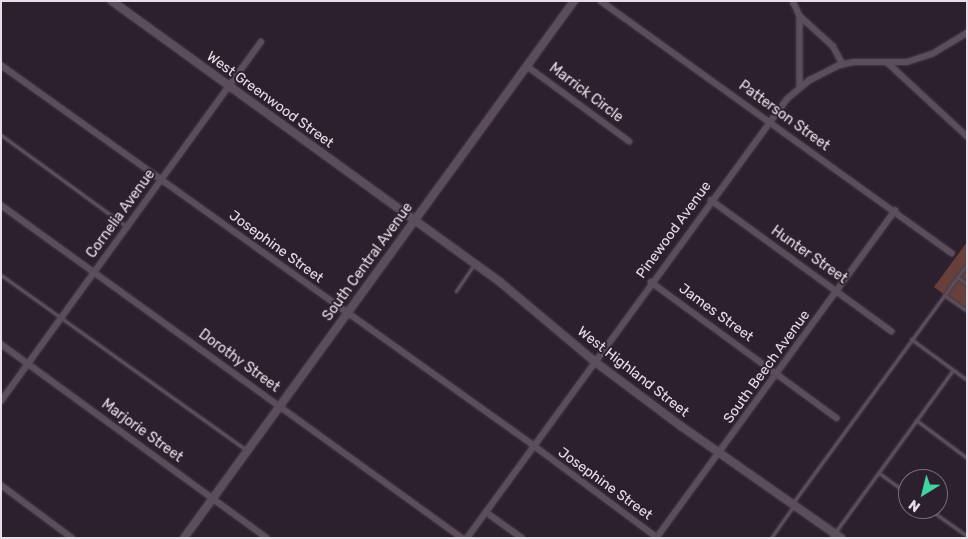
<!DOCTYPE html>
<html>
<head>
<meta charset="utf-8">
<style>
  body { margin:0 }
  #map { position:relative; width:968px; height:539px; overflow:hidden; background:#2d202e; font-family:Rubik,sans-serif }
  div>[style] { position:absolute }
  [style*='--x'] { left:calc(var(--x)*1px); top:calc(var(--y)*1px); width:calc(var(--w)*1px); rotate:calc(var(--a)*1deg) }
  .green>* { inset:0; background:#68403b }
  .roads { filter:drop-shadow(0 0 1px #473c48) drop-shadow(0 0 1px #473c48) }
  .service>* { height:3px; margin:-1.5px; padding:0 1.5px; transform-origin:1.5px; border-radius:1.5px; background:#5c4d5d }
  .minor>* { height:5.5px; margin:-2.75px; padding:0 2.75px; transform-origin:2.75px; border-radius:2.75px; background:#5c4d5d }
  .tertiary>* { height:8px; margin:-4px; padding:0 4px; transform-origin:4px; border-radius:4px; background:#5c4d5d }
  span { translate:-50% -50%; white-space:nowrap; text-align:center; line-height:1.15; -webkit-text-stroke:4px #2d202e; paint-order:stroke }
  .street-label { font-size:14px; color:#e7dee8 }
  .frame { position:absolute; inset:0; border:2px solid #e7dee8; pointer-events:none }
  .north { position:absolute; left:898px; top:469px; width:50px; height:50px; box-sizing:border-box; background:#2d202e; border:1px solid #776c78; border-radius:50%; rotate:216deg; font-size:14px; font-weight:700; line-height:20px; text-align:center; color:#e7dee8 }
  .north::after { content:''; display:block; margin:auto; width:18px; height:22px; background:#41d4a1; clip-path:polygon(50% 0,100% 100%,50% 72%,0 100%) }
</style>
</head>
<body>
<div id="map">
  <div class="green">
    <i style="clip-path:polygon(967px 242px,967px 312px,934px 287px)"></i>
  </div>
  <div class="roads">
    <div class="service">
      <i style="--x:1;--y:135;--w:156;--a:36.1"></i>
      <i style="--x:1;--y:275;--w:301;--a:35.5"></i>
      <i style="--x:957;--y:277;--w:12;--a:35"></i>
      <i style="--x:456;--y:291;--w:32;--a:-56"></i>
      <i style="--x:944;--y:295;--w:28;--a:35"></i>
      <i style="--x:911;--y:339;--w:69;--a:36.2"></i>
      <i style="--x:916;--y:420;--w:64;--a:36.7"></i>
      <i style="--x:879;--y:473;--w:36;--a:36"></i>
      <i style="--x:792;--y:504;--w:297;--a:-53.9"></i>
      <i style="--x:929;--y:509;--w:47;--a:35.4"></i>
      <i style="--x:771;--y:538;--w:38;--a:-55"></i>
      <i style="--x:831;--y:538;--w:208;--a:-54"></i>
    </div>
    <div class="minor">
      <i style="--x:601;--y:1;--w:432;--a:35.7"></i>
      <i style="--x:793;--y:1;--w:17;--a:65"></i>
      <i style="--x:800;--y:16;--w:45;--a:42.3"></i>
      <i style="--x:833;--y:46;--w:21;--a:61"></i>
      <i style="--x:800;--y:16;--w:71;--a:90"></i>
      <i style="--x:887;--y:62;--w:109;--a:42.8"></i>
      <i style="--x:1;--y:65;--w:644;--a:35.52"></i>
      <i style="--x:525;--y:439;--w:166;--a:36.7"></i>
      <i style="--x:527;--y:66;--w:127;--a:36.3"></i>
      <i style="--x:711;--y:200;--w:223;--a:36"></i>
      <i style="--x:1;--y:205;--w:569;--a:35.84"></i>
      <i style="--x:651;--y:282;--w:230;--a:36.2"></i>
      <i style="--x:1;--y:344;--w:329;--a:36.1"></i>
      <i style="--x:1;--y:401;--w:443;--a:-54.1"></i>
      <i style="--x:1;--y:485;--w:89;--a:36.7"></i>
      <i style="--x:486;--y:512;--w:44;--a:35.8"></i>
      <i style="--x:657;--y:537;--w:404;--a:-53.9"></i>
      <i style="--x:467;--y:538;--w:543;--a:-53.91"></i>
      <i style="--x:787;--y:99;--w:30;--a:-40"></i>
      <i style="--x:810;--y:80;--w:33;--a:-27"></i>
      <i style="--x:839;--y:65;--w:15;--a:-11"></i>
      <i style="--x:854;--y:62;--w:53;--a:0"></i>
      <i style="--x:907;--y:62;--w:26;--a:-18"></i>
      <i style="--x:932;--y:54;--w:41;--a:-31"></i>
    </div>
    <div class="tertiary">
      <i style="--x:112;--y:1;--w:479;--a:35.9"></i>
      <i style="--x:500;--y:282;--w:123;--a:40"></i>
      <i style="--x:594;--y:361;--w:109;--a:36.8"></i>
      <i style="--x:681;--y:426;--w:195;--a:35"></i>
      <i style="--x:184;--y:538;--w:664;--a:-54.01"></i>
    </div>
  </div>
  <div class="street-label">
    <span style="left:586px;top:93px;rotate:37deg">Marrick Circle</span>
    <span style="left:270px;top:100px;rotate:36deg">West Greenwood Street</span>
    <span style="left:784px;top:116px;rotate:36deg">Patterson Street</span>
    <span style="left:121px;top:214px;rotate:-54deg">Cornelia Avenue</span>
    <span style="left:674px;top:230px;rotate:-54deg">Pinewood Avenue</span>
    <span style="left:276px;top:247px;rotate:36deg">Josephine Street</span>
    <span style="left:809px;top:255px;rotate:35deg">Hunter Street</span>
    <span style="left:368px;top:262px;rotate:-54deg">South Central Avenue</span>
    <span style="left:716px;top:313px;rotate:36deg">James Street</span>
    <span style="left:239px;top:361px;rotate:36deg">Dorothy Street</span>
    <span style="left:767px;top:367px;rotate:-54deg">South Beech Avenue</span>
    <span style="left:633px;top:372px;rotate:38deg">West Highland Street</span>
    <span style="left:142px;top:431px;rotate:36deg">Marjorie Street</span>
    <span style="left:605px;top:484px;rotate:36deg">Josephine Street</span>
  </div>
  <div class="frame"></div>
  <div class="north">N</div>
</div>
</body>
</html>
